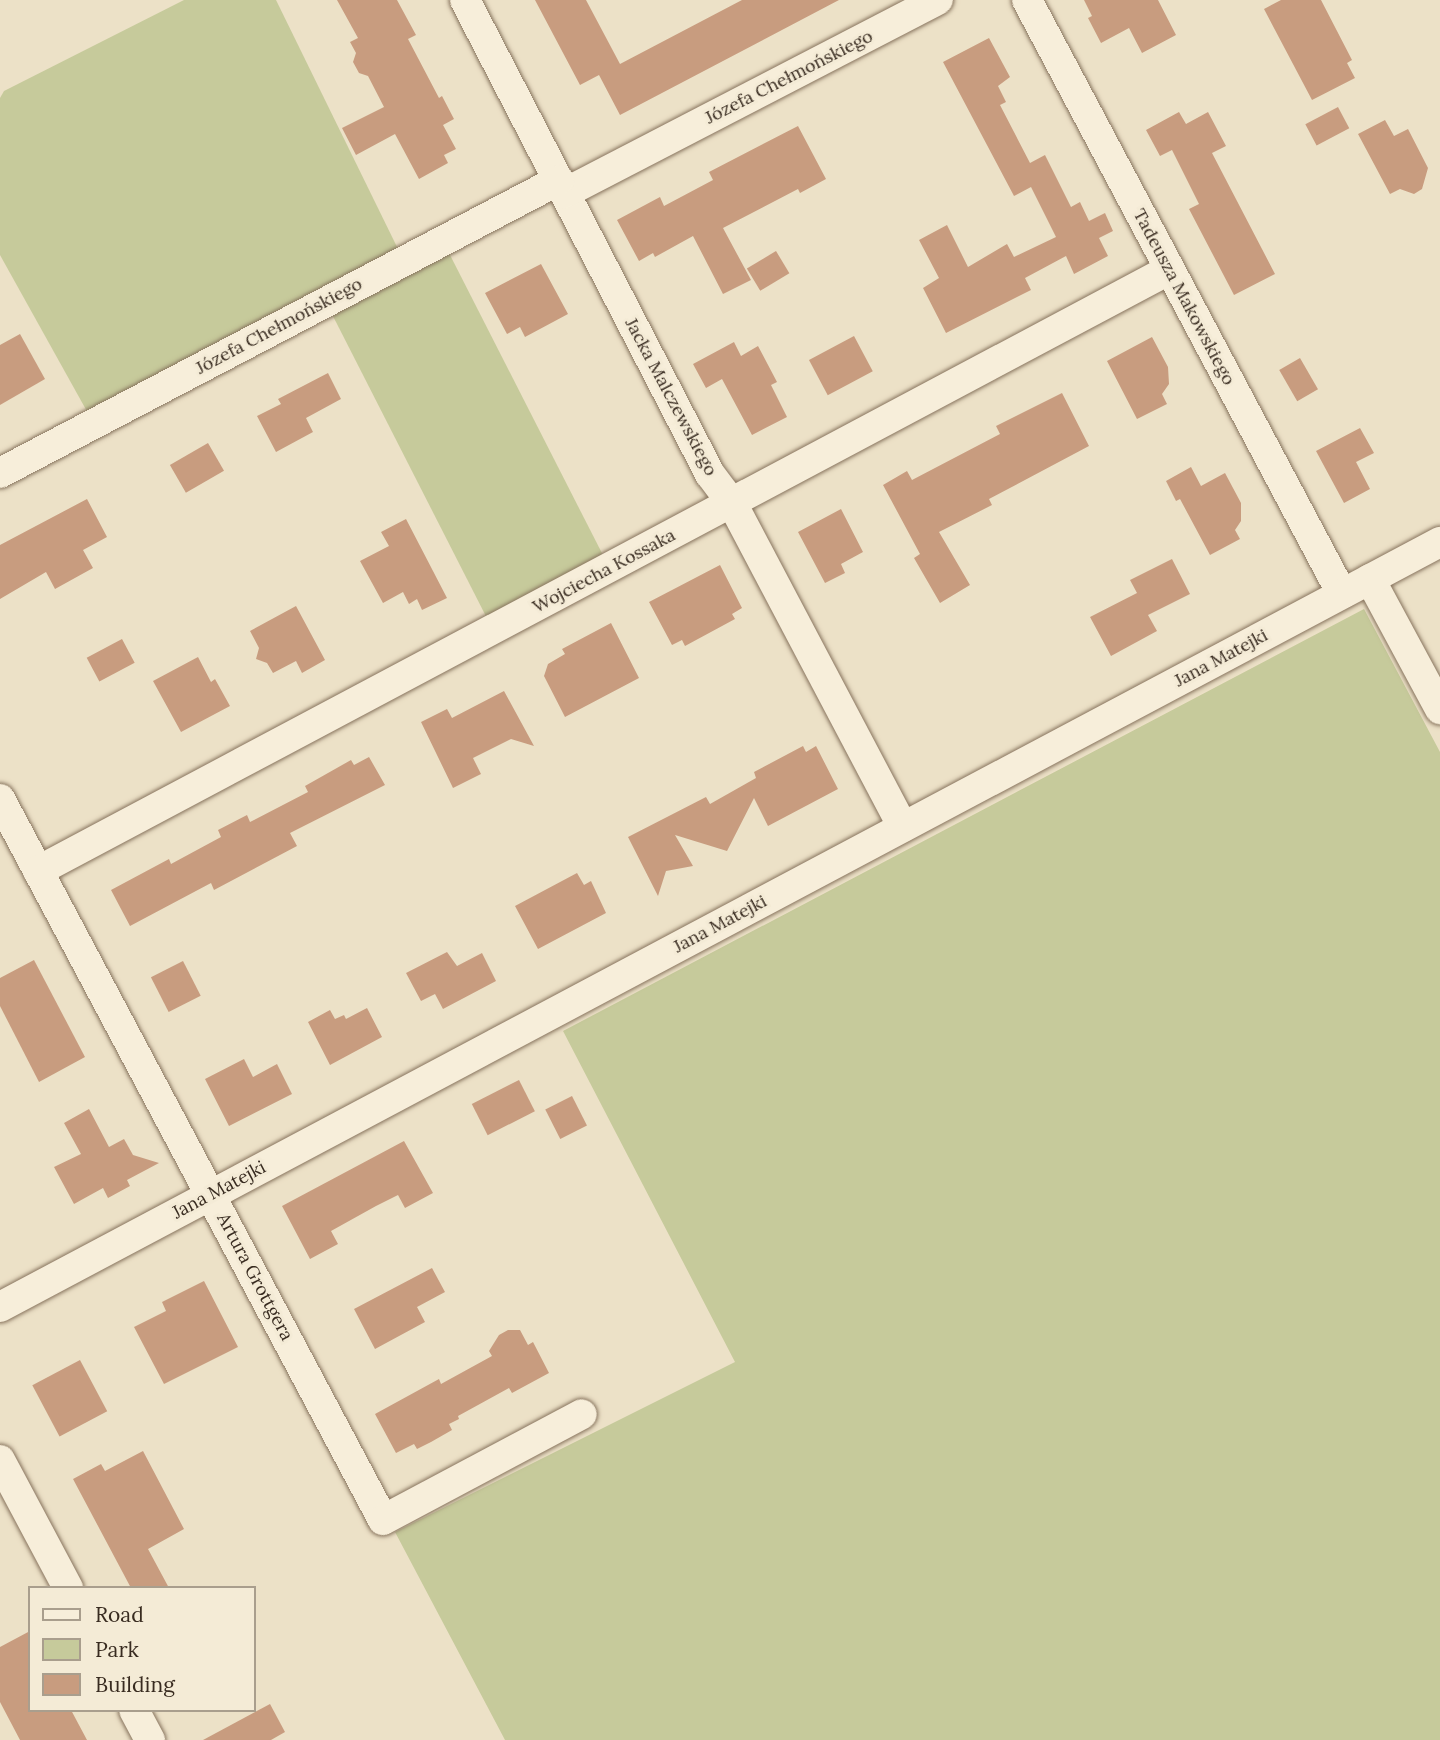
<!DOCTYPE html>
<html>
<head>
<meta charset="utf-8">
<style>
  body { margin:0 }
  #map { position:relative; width:1440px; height:1740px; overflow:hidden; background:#ece1c7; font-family:Lora,serif }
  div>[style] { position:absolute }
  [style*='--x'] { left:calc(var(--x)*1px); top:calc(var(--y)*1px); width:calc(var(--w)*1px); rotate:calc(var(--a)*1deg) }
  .green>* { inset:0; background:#c6ca9b; transform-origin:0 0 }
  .building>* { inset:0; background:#c89c7f; transform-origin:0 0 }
  .roads { filter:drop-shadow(0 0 2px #87735d) drop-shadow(0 0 2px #87735d) }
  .minor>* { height:30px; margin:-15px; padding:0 15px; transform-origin:15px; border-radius:15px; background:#f7eeda }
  span { translate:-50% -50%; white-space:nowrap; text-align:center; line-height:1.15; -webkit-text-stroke:6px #f4ebd6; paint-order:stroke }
  .street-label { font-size:18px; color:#382b20 }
  .legend { position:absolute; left:28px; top:1586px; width:228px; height:126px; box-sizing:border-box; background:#f4ebd6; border:2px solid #a99e8d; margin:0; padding:9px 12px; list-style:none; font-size:21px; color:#382b20 }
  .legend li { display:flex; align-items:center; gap:14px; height:35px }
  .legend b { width:35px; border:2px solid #a99e8d }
</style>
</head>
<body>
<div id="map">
  <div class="green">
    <i style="clip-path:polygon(184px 0,276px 0,399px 251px,89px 415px,0 255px,0 98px,4px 91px)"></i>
    <i style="left:449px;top:253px;width:343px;height:132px;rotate:63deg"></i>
    <i style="clip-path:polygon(1364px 609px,1440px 752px,1440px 1740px,505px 1740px,395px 1532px,735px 1362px,563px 1031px)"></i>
  </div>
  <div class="building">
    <i style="clip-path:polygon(337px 0,397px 0,416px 35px,408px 39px,439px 98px,442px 96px,454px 119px,443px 125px,456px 149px,444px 155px,448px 163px,419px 179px,395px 134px,356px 155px,342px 128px,384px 107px,368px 76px,359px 73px,353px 62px,356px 53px,350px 42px,358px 38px)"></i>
    <i style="clip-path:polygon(535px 0,586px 0,620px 64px,742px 0,839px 0,620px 115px,599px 75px,580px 85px)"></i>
    <i style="clip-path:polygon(1084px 0,1158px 0,1176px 35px,1142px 53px,1129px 28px,1101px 43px,1088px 18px,1092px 16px)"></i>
    <i style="clip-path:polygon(1281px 0,1321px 0,1352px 60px,1347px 63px,1355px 78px,1312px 100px,1264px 9px)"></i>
    <i style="clip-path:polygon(989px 38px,1010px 77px,998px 86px,1006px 102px,1000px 105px,1030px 163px,1045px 155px,1071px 207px,1080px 202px,1089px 221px,1105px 213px,1113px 231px,1099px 238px,1108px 256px,1074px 274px,1066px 256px,1025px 278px,1031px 290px,946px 333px,923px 288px,939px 278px,919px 240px,947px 225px,968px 267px,1007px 244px,1014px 257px,1056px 237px,1031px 187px,1014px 196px,943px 62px)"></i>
    <i style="left:1338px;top:107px;width:24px;height:37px;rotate:62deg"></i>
    <i style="clip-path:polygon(1179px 112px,1186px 124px,1208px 112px,1226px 146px,1212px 153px,1275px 274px,1234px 295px,1189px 209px,1199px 204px,1172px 150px,1160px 156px,1146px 130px)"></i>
    <i style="clip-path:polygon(1385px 120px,1394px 136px,1408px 129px,1428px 168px,1422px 189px,1414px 194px,1400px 189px,1390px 194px,1358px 134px)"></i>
    <i style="clip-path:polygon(798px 126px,826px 179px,800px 193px,798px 189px,723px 228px,751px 280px,723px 294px,693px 236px,655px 257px,653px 253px,639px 261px,617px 220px,660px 197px,664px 206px,713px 180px,709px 172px)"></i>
    <i style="left:776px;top:251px;width:26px;height:34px;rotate:59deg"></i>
    <i style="clip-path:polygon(541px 264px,568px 314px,525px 337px,520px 327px,507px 334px,485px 293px)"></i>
    <i style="clip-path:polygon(20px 334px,45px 379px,0 405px,0 345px)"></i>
    <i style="left:854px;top:336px;width:40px;height:51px;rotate:62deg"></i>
    <i style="clip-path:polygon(1152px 337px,1168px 367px,1169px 384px,1162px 394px,1167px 404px,1137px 419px,1107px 361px)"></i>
    <i style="clip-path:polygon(734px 342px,741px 356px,758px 346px,777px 382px,771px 385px,787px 417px,752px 435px,722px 379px,706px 388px,693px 364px)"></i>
    <i style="left:1300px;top:358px;width:36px;height:24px;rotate:60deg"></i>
    <i style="clip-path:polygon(328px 373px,341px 399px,306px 418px,313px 432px,276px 452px,257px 416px,281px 404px,278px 399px)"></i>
    <i style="clip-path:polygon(1062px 393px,1089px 446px,989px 499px,992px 505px,939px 532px,970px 585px,940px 603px,914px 558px,920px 554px,883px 485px,907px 471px,912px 480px,1000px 434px,996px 426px)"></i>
    <i style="clip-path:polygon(1360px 428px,1374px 453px,1356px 462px,1370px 489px,1344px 503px,1316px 451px)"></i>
    <i style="left:208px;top:443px;width:32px;height:44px;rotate:60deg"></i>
    <i style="clip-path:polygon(1191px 467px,1201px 486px,1225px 473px,1241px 503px,1241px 521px,1235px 530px,1240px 539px,1210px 555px,1180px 499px,1176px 501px,1166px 481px)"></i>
    <i style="clip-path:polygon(87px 499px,107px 537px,83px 550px,93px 568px,55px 589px,46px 572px,0 599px,0 545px)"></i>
    <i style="clip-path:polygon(841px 509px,863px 552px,841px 564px,845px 573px,825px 583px,798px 532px)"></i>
    <i style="clip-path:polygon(406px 519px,447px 598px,422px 610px,417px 599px,409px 604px,403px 592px,383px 603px,360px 561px,389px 546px,381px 532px)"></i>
    <i style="clip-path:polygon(1172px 559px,1190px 594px,1148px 615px,1157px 631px,1111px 656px,1090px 617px,1137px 593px,1130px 580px)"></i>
    <i style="clip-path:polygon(720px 565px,742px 608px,732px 614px,735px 619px,685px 646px,682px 640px,672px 645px,649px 602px)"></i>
    <i style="clip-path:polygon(296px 606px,325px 660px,302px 673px,296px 661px,273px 673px,267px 663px,256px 659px,259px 648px,250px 631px)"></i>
    <i style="clip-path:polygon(611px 623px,639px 678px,565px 717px,544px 676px,548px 664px,565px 654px,562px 649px)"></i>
    <i style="left:122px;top:639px;width:27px;height:40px;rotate:62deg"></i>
    <i style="clip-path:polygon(198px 657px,211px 682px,215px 679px,230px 706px,181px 732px,153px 681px)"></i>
    <i style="clip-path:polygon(504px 691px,534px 746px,511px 739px,473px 758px,481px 774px,453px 788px,421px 722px,447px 709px,452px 718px)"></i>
    <i style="clip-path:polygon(803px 746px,806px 752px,816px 746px,838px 789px,768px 826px,754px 798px,727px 851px,675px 835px,693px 866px,666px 871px,658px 896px,628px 837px,706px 797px,710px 804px,756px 778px,754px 772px)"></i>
    <i style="clip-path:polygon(369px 757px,385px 785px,290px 833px,297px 846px,214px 890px,211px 883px,130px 926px,111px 890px,169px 859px,171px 864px,221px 837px,218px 830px,247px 815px,250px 822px,308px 792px,305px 786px,351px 760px,354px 765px)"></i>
    <i style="clip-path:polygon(577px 873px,584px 885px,591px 881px,606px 913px,538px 949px,515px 906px)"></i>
    <i style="clip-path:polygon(447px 952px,457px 966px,482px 953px,496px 981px,443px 1009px,435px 994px,421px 1001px,406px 973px)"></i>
    <i style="clip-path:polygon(34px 960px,85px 1057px,39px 1082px,0 1006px,0 978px)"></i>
    <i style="left:183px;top:961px;width:39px;height:36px;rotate:63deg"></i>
    <i style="clip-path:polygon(367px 1008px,382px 1037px,330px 1065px,308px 1022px,330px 1010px,335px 1019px,344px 1015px,346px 1019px)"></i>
    <i style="clip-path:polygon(244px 1059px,253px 1077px,277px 1064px,292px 1094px,229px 1126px,205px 1079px)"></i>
    <i style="left:519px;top:1080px;width:35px;height:53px;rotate:63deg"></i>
    <i style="left:572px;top:1096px;width:33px;height:30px;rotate:63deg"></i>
    <i style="clip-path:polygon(89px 1109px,109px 1147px,124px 1139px,133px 1155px,159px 1163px,127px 1180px,130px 1186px,108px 1198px,103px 1188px,74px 1204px,54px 1167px,81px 1154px,64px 1123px)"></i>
    <i style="clip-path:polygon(404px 1141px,433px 1193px,405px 1208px,398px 1195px,376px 1206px,331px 1231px,338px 1244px,310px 1259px,282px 1206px)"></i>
    <i style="clip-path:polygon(432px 1268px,445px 1292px,417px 1307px,425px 1322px,375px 1349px,354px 1309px)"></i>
    <i style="clip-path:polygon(204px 1281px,238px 1347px,164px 1384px,134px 1327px,166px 1311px,162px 1302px)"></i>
    <i style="clip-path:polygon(508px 1330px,520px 1330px,528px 1345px,533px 1342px,549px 1373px,512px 1393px,509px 1388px,458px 1416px,459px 1419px,449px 1424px,452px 1430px,431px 1442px,417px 1449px,414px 1444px,396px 1453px,375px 1414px,439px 1379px,441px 1384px,492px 1356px,489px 1351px,499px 1335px)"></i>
    <i style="left:80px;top:1360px;width:58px;height:54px;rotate:62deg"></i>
    <i style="clip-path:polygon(143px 1451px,184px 1529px,148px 1549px,169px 1588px,131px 1588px,73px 1479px,101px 1464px,105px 1471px)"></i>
    <i style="clip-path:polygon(30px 1631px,30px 1710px,71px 1710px,87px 1740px,20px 1740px,0 1702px,0 1647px)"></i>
    <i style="clip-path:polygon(270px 1704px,285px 1732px,271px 1740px,203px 1740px)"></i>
  </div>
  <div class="roads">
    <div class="minor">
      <i style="--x:465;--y:0;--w:534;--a:62.67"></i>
      <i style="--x:710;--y:474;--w:36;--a:53"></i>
      <i style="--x:732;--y:503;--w:366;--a:62.2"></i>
      <i style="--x:1027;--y:0;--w:672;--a:62.06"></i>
      <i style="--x:565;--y:193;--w:420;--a:-27.4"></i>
      <i style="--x:0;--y:473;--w:631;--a:-27.66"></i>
      <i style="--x:1370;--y:579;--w:148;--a:61.7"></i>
      <i style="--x:0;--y:799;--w:816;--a:62.02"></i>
      <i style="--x:383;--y:1520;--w:225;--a:-28"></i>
      <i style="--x:38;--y:871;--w:1281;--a:-27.99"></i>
      <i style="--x:0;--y:1307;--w:1631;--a:-27.98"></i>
      <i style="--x:0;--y:1460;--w:145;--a:62"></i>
      <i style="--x:134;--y:1710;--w:34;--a:62"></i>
    </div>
  </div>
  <div class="street-label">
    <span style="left:789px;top:77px;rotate:-27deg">Józefa Chełmońskiego</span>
    <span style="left:1184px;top:297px;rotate:62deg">Tadeusza Makowskiego</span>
    <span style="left:279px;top:326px;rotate:-28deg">Józefa Chełmońskiego</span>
    <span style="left:671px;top:397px;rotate:62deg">Jacka Malczewskiego</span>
    <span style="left:604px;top:571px;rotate:-28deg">Wojciecha Kossaka</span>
    <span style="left:1221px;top:658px;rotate:-28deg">Jana Matejki</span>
    <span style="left:720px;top:924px;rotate:-28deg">Jana Matejki</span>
    <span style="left:219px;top:1190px;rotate:-28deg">Jana Matejki</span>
    <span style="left:255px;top:1277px;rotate:62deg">Artura Grottgera</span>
  </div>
  <ul class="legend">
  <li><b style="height:9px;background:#f7eeda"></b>Road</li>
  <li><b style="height:19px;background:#c6ca9b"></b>Park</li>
  <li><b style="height:19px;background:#c89c7f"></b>Building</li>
  </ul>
</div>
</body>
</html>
